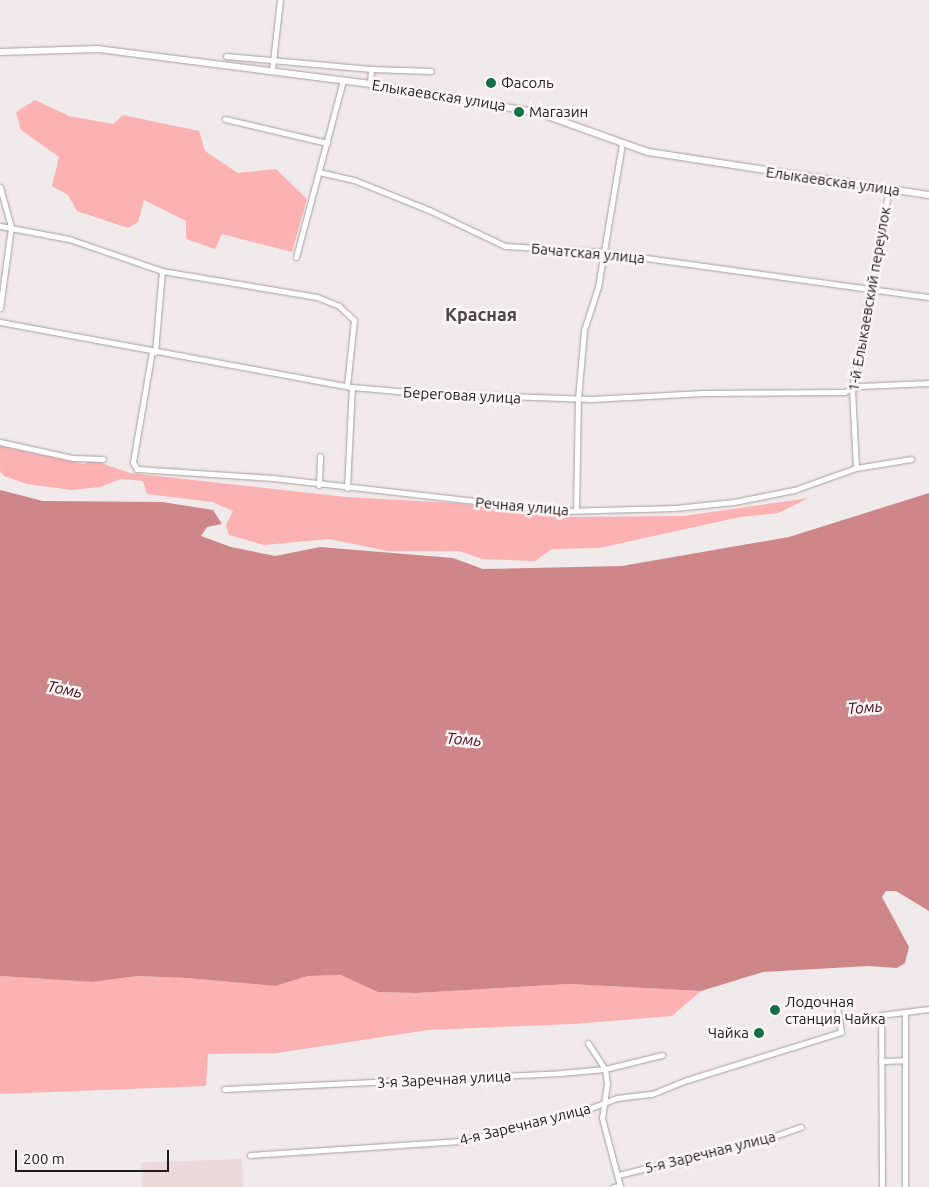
<!DOCTYPE html>
<html>
<head>
<meta charset="utf-8">
<style>
  body { margin:0 }
  #map { position:relative; width:929px; height:1187px; overflow:hidden; background:#f1eaea; font-family:Ubuntu,sans-serif }
  div>[style] { position:absolute }
  [style*='--x'] { left:calc(var(--x)*1px); top:calc(var(--y)*1px); width:calc(var(--w)*1px); rotate:calc(var(--a)*1deg) }
  .built>* { inset:0; background:#eadada; transform-origin:0 0 }
  .green>* { inset:0; background:#fcb1b3 }
  .water>* { inset:0; background:#cf8688 }
  .roads { filter:drop-shadow(0 0 1px #a59e9e) drop-shadow(0 0 1px #a59e9e) }
  .minor>* { height:5px; margin:-2.5px; padding:0 2.5px; transform-origin:2.5px; border-radius:2.5px; background:#fff }
  .tertiary>* { height:6px; margin:-3px; padding:0 3px; transform-origin:3px; border-radius:3px; background:#fff }
  .dots>* { width:14px; height:14px; translate:-50% -50%; box-sizing:border-box; border:2px solid #fff7f7; border-radius:50% }
  span { translate:-50% -50%; white-space:nowrap; text-align:center; line-height:1.15; -webkit-text-stroke:5px #fff7f7; paint-order:stroke }
  .poi-label { font-size:15px; color:#1e1b1b }
  .left { translate:0 -50%; text-align:left }
  .right { translate:-100% -50%; text-align:right }
  .street-label { font-size:15px; color:#1e1b1b }
  .water-label { font-size:16px; color:#4f0c17; font-style:italic }
  .quarter-label { font-size:18px; color:#4a4444; font-weight:700 }
  .scale { position:absolute; left:15px; top:1150px; width:154px; height:22px; box-sizing:border-box; border:2px solid #1e1b1b; border-top:0; padding-left:6px; font-size:15px; line-height:18px; white-space:nowrap; color:#1e1b1b; -webkit-text-stroke:4px #fff7f7; paint-order:stroke }
</style>
</head>
<body>
<div id="map">
  <div class="built">
    <i style="left:242px;top:1159px;width:28px;height:101px;rotate:88deg"></i>
  </div>
  <div class="green">
    <i style="clip-path:polygon(35px 100px,69px 116px,113px 124px,123px 115px,199px 131px,205px 151px,238px 173px,276px 169px,307px 199px,292px 252px,222px 234px,215px 249px,186px 239px,186px 221px,144px 200px,138px 222px,128px 228px,77px 211px,68px 195px,52px 186px,59px 157px,21px 130px,16px 112px)"></i>
    <i style="clip-path:polygon(0 446px,84px 464px,92px 460px,130px 473px,346px 497px,454px 503px,575px 517px,684px 516px,809px 498px,778px 513px,740px 517px,599px 548px,552px 549px,535px 561px,482px 559px,459px 551px,388px 551px,329px 539px,264px 545px,229px 535px,226px 525px,233px 511px,212px 502px,147px 494px,143px 481px,121px 479px,100px 487px,72px 490px,27px 484px,4px 476px,0 471px)"></i>
    <i style="clip-path:polygon(342px 975px,379px 992px,416px 993px,569px 984px,701px 991px,672px 1016px,573px 1024px,428px 1030px,277px 1053px,208px 1054px,206px 1086px,0 1094px,0 976px,92px 982px,138px 976px,186px 978px,275px 986px,308px 976px)"></i>
  </div>
  <div class="water">
    <i style="clip-path:polygon(0 490px,43px 501px,162px 502px,213px 510px,222px 524px,207px 527px,201px 536px,231px 547px,275px 556px,320px 547px,453px 558px,483px 569px,622px 566px,789px 537px,929px 493px,929px 911px,896px 891px,886px 891px,882px 897px,909px 947px,905px 963px,897px 968px,868px 966px,763px 972px,701px 991px,569px 984px,416px 993px,378px 992px,341px 975px,308px 976px,275px 986px,186px 978px,138px 976px,92px 982px,0 976px)"></i>
  </div>
  <div class="roads">
    <div class="minor">
      <i style="--x:226;--y:56;--w:146;--a:5.1"></i>
      <i style="--x:371;--y:69;--w:60;--a:1.9"></i>
      <i style="--x:272;--y:70;--w:70;--a:-83.5"></i>
      <i style="--x:370;--y:84;--w:15;--a:-86"></i>
      <i style="--x:225;--y:119;--w:105;--a:13.2"></i>
      <i style="--x:319;--y:172;--w:36;--a:13"></i>
      <i style="--x:354;--y:180;--w:81;--a:21.8"></i>
      <i style="--x:429;--y:210;--w:84;--a:25.3"></i>
      <i style="--x:505;--y:246;--w:98;--a:3.5"></i>
      <i style="--x:603;--y:252;--w:329;--a:7.9"></i>
      <i style="--x:0;--y:187;--w:41;--a:74.6"></i>
      <i style="--x:11;--y:227;--w:82;--a:97.7"></i>
      <i style="--x:0;--y:226;--w:70;--a:10.7"></i>
      <i style="--x:69;--y:239;--w:98;--a:19"></i>
      <i style="--x:162;--y:271;--w:157;--a:9.5"></i>
      <i style="--x:317;--y:297;--w:24;--a:22"></i>
      <i style="--x:339;--y:306;--w:21;--a:43"></i>
      <i style="--x:354;--y:320;--w:66;--a:96.1"></i>
      <i style="--x:296;--y:257;--w:183;--a:-75.1"></i>
      <i style="--x:0;--y:322;--w:358;--a:10.5"></i>
      <i style="--x:352;--y:387;--w:68;--a:5"></i>
      <i style="--x:420;--y:393;--w:171;--a:2"></i>
      <i style="--x:591;--y:399;--w:113;--a:-3"></i>
      <i style="--x:704;--y:393;--w:140;--a:-0.4"></i>
      <i style="--x:844;--y:392;--w:16;--a:-22"></i>
      <i style="--x:859;--y:386;--w:70;--a:-2.5"></i>
      <i style="--x:152;--y:351;--w:113;--a:99.7"></i>
      <i style="--x:133;--y:462;--w:8;--a:60"></i>
      <i style="--x:137;--y:469;--w:136;--a:3.8"></i>
      <i style="--x:273;--y:478;--w:292;--a:6.5"></i>
      <i style="--x:563;--y:511;--w:112;--a:-1.5"></i>
      <i style="--x:675;--y:508;--w:59;--a:-5.8"></i>
      <i style="--x:734;--y:502;--w:61;--a:-11.3"></i>
      <i style="--x:794;--y:490;--w:66;--a:-19.5"></i>
      <i style="--x:856;--y:468;--w:56;--a:-9.3"></i>
      <i style="--x:155;--y:352;--w:81;--a:-85.1"></i>
      <i style="--x:0;--y:442;--w:75;--a:12.4"></i>
      <i style="--x:73;--y:458;--w:30;--a:2"></i>
      <i style="--x:856;--y:468;--w:80;--a:-92.9"></i>
      <i style="--x:852;--y:388;--w:202;--a:-79.5"></i>
      <i style="--x:319;--y:485;--w:29;--a:-88"></i>
      <i style="--x:347;--y:488;--w:101;--a:-87.2"></i>
      <i style="--x:576;--y:510;--w:111;--a:-89"></i>
      <i style="--x:578;--y:399;--w:69;--a:-85"></i>
      <i style="--x:584;--y:330;--w:45;--a:-72"></i>
      <i style="--x:598;--y:287;--w:145;--a:-80.5"></i>
      <i style="--x:905;--y:1012;--w:175;--a:90"></i>
      <i style="--x:588;--y:1043;--w:31;--a:57"></i>
      <i style="--x:605;--y:1069;--w:14;--a:82"></i>
      <i style="--x:607;--y:1083;--w:35;--a:98"></i>
      <i style="--x:602;--y:1118;--w:70;--a:75.2"></i>
      <i style="--x:620;--y:1186;--w:7;--a:172"></i>
      <i style="--x:881;--y:1061;--w:24;--a:-2"></i>
      <i style="--x:224;--y:1089;--w:337;--a:-2.7"></i>
      <i style="--x:561;--y:1073;--w:44;--a:-5.2"></i>
      <i style="--x:605;--y:1069;--w:59;--a:-13.8"></i>
      <i style="--x:250;--y:1155;--w:211;--a:-3.8"></i>
      <i style="--x:461;--y:1141;--w:120;--a:-13.5"></i>
      <i style="--x:578;--y:1113;--w:42;--a:-21"></i>
      <i style="--x:617;--y:1098;--w:35;--a:-7"></i>
      <i style="--x:652;--y:1094;--w:38;--a:-22"></i>
      <i style="--x:687;--y:1080;--w:161;--a:-17.3"></i>
      <i style="--x:841;--y:1032;--w:30;--a:-99"></i>
      <i style="--x:836;--y:1002;--w:7;--a:-16"></i>
      <i style="--x:618;--y:1175;--w:152;--a:-13.7"></i>
      <i style="--x:766;--y:1139;--w:37;--a:-19"></i>
      <i style="--x:882;--y:1187;--w:172;--a:-90.3"></i>
      <i style="--x:881;--y:1015;--w:48;--a:-7.1"></i>
    </div>
    <div class="tertiary">
      <i style="--x:0;--y:52;--w:98;--a:-1.8"></i>
      <i style="--x:98;--y:49;--w:274;--a:7.3"></i>
      <i style="--x:370;--y:84;--w:171;--a:9.7"></i>
      <i style="--x:539;--y:113;--w:116;--a:19.7"></i>
      <i style="--x:648;--y:152;--w:284;--a:8.7"></i>
    </div>
  </div>
  <div class="dots">
    <i style="left:491px;top:83px;background:#127045"></i>
    <i style="left:519px;top:112px;background:#127045"></i>
    <i style="left:775px;top:1010px;background:#127045"></i>
    <i style="left:759px;top:1033px;background:#127045"></i>
  </div>
  <div class="poi-label">
    <span class="left" style="left:501px;top:83px">Фасоль</span>
    <span class="left" style="left:529px;top:112px">Магазин</span>
    <span class="left" style="left:785px;top:1010px">Лодочная<br>станция Чайка</span>
    <span class="right" style="left:749px;top:1033px">Чайка</span>
  </div>
  <div class="street-label">
    <span style="left:439px;top:95px;rotate:9deg">Елыкаевская улица</span>
    <span style="left:833px;top:181px;rotate:8deg">Елыкаевская улица</span>
    <span style="left:588px;top:253px;rotate:5deg">Бачатская улица</span>
    <span style="left:869px;top:299px;rotate:-80deg">1-й Елыкаевский переулок</span>
    <span style="left:462px;top:395px;rotate:3deg">Береговая улица</span>
    <span style="left:522px;top:506px;rotate:5deg">Речная улица</span>
    <span style="left:444px;top:1079px;rotate:-3deg">3-я Заречная улица</span>
    <span style="left:525px;top:1124px;rotate:-14deg">4-я Заречная улица</span>
    <span style="left:710px;top:1152px;rotate:-14deg">5-я Заречная улица</span>
  </div>
  <div class="water-label">
    <span style="left:65px;top:689px;rotate:11deg">Томь</span>
    <span style="left:865px;top:707px;rotate:-5deg">Томь</span>
    <span style="left:464px;top:739px;rotate:4deg">Томь</span>
  </div>
  <div class="quarter-label">
    <span style="left:481px;top:314px">Красная</span>
  </div>
  <div class="scale">200 m</div>
</div>
</body>
</html>
